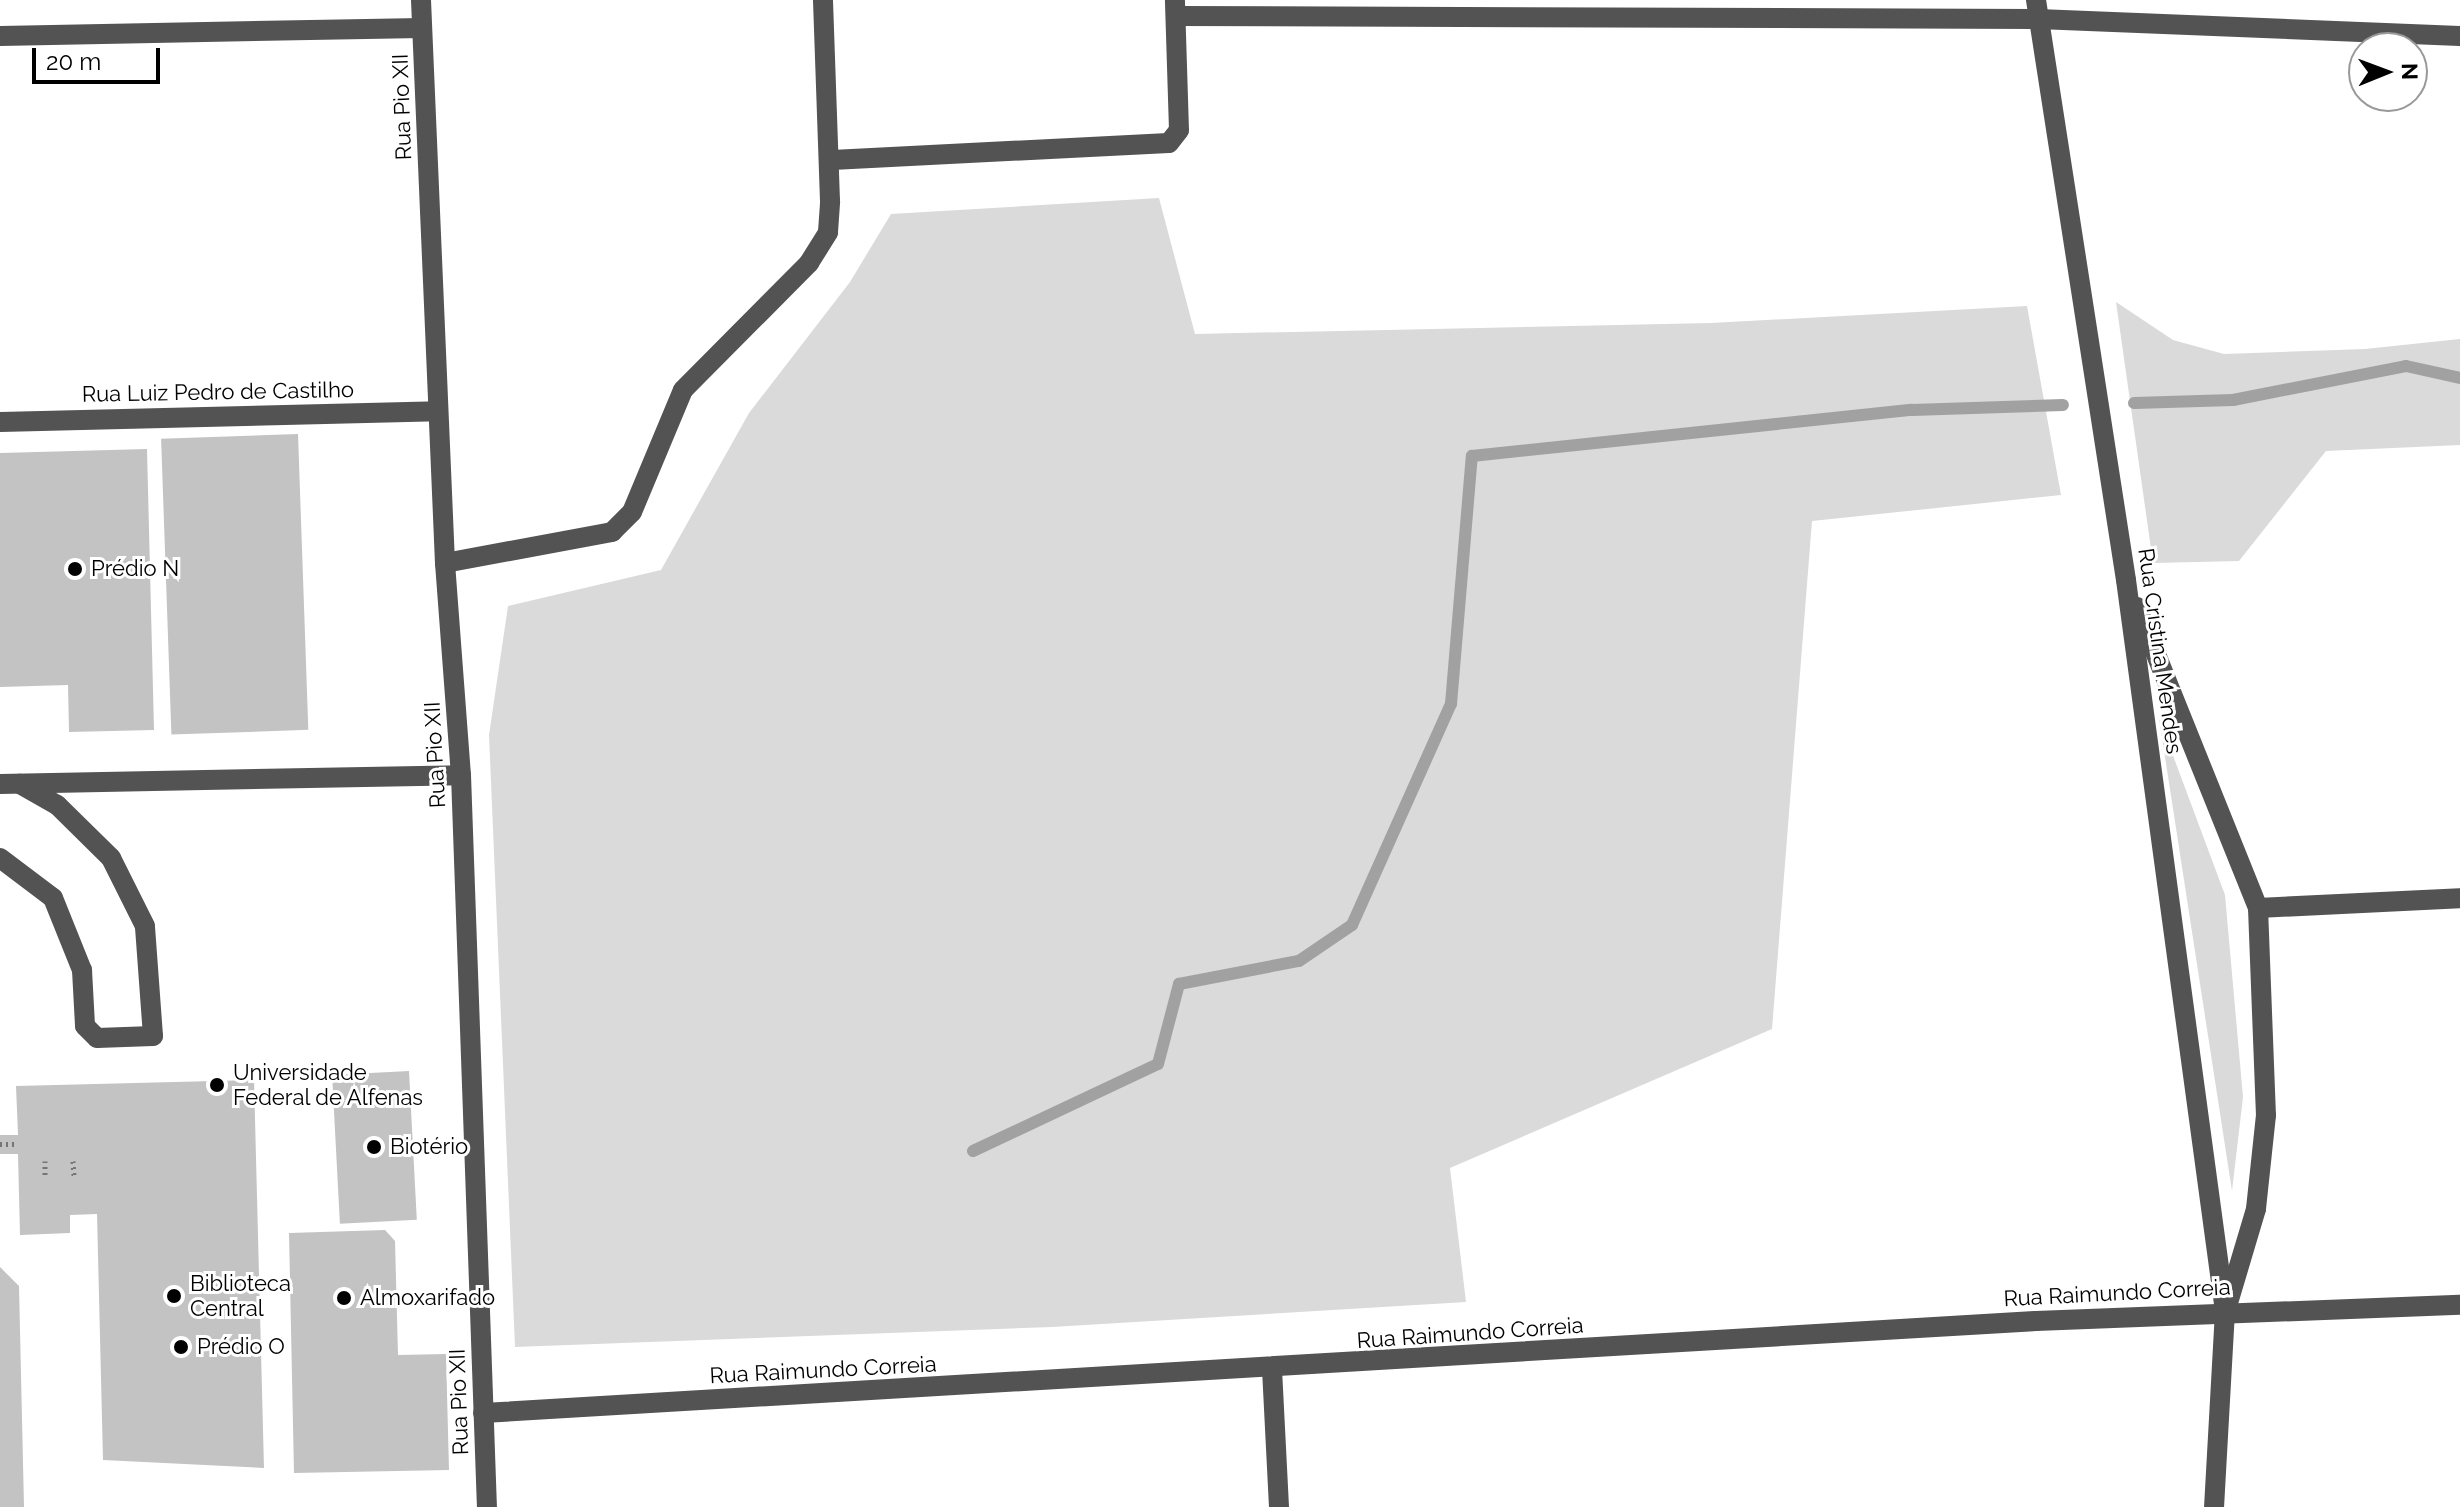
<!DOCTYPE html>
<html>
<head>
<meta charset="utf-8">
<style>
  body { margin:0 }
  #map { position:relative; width:2460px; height:1507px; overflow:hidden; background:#fff; font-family:Raleway,sans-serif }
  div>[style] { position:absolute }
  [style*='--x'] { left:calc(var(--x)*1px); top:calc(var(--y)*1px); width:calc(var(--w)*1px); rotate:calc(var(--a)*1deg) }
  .green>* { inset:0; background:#dadada }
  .stream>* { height:12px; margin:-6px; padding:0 6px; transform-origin:6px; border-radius:6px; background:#a1a1a1 }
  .building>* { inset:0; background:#c3c3c3; transform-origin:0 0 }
  .path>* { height:5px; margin-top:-2.5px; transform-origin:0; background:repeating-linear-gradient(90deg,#757575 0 2px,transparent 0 6px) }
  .minor>* { height:20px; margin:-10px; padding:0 10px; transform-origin:10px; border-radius:10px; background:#535353 }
  .dots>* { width:22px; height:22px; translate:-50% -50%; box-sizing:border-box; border:4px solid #fff; border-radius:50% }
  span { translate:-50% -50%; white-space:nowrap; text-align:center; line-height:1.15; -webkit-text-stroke:6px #fff; paint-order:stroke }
  .street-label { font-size:22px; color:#000 }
  .poi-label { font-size:22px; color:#000 }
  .left { translate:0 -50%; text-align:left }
  .north { position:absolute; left:2348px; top:32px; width:80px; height:80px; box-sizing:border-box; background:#fff; border:2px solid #999; border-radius:50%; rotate:89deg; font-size:22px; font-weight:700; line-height:32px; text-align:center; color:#000 }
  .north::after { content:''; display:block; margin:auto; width:28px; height:36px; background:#000; clip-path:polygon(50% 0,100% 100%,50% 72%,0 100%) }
  .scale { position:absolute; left:32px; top:48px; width:128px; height:36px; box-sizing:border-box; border:4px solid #000; border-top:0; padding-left:10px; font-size:24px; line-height:28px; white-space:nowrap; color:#000; -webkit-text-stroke:6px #fff; paint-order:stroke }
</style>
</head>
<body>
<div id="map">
  <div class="green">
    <i style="clip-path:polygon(1159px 198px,1195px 334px,1711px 323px,2027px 306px,2061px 495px,1812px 521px,1772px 1029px,1450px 1168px,1466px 1302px,1052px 1327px,515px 1347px,489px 735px,508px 606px,661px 570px,749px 413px,850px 282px,891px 214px)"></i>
    <i style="clip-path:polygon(2116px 302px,2173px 340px,2224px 354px,2365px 349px,2460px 339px,2460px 445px,2326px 451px,2239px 561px,2153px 563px)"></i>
    <i style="clip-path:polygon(2159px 718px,2225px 895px,2243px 1097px,2232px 1191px)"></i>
  </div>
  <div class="stream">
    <i style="--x:2134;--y:403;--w:99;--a:-1.7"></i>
    <i style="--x:2233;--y:400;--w:176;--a:-11.1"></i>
    <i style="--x:2406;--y:366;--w:55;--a:12.5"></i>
    <i style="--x:973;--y:1151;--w:204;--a:-25.2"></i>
    <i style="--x:1158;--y:1064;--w:83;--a:-75.3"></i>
    <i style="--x:1179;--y:984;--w:122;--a:-10.9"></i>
    <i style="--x:1299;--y:961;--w:64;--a:-34.2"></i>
    <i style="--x:1352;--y:925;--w:242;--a:-65.9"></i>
    <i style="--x:1451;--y:704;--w:249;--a:-85.2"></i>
    <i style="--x:1472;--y:456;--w:442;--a:-6"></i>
    <i style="--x:1912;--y:410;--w:151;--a:-1.9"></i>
  </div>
  <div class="building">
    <i style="left:298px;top:434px;width:296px;height:137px;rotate:88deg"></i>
    <i style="clip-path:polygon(147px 449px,154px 730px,69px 732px,68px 685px,0 687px,0 453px)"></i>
    <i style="left:409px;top:1071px;width:149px;height:77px;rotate:87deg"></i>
    <i style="clip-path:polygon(254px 1080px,264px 1468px,103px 1460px,97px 1214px,70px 1215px,70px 1233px,20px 1235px,18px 1154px,0 1154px,0 1135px,18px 1135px,16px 1086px)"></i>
    <i style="clip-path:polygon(385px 1230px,395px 1241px,398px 1355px,446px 1354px,449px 1470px,294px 1473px,289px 1233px)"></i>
    <i style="clip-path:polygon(0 1267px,19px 1286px,24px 1507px,0 1507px)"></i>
  </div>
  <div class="path">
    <i style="--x:0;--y:1144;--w:18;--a:0"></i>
    <i style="--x:45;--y:1161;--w:17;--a:90"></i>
    <i style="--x:73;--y:1161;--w:16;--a:86"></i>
  </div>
  <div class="minor">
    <i style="--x:421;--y:0;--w:564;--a:87.56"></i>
    <i style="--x:445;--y:563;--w:213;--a:85.7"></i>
    <i style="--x:461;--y:775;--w:732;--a:87.97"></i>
    <i style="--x:2036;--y:0;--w:587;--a:81.18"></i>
    <i style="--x:2126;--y:580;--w:738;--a:82.29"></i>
    <i style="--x:2225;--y:1311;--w:196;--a:93.2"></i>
    <i style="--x:1176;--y:16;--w:862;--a:0.2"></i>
    <i style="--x:2038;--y:19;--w:422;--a:2.3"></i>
    <i style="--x:0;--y:36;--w:422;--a:-1.1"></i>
    <i style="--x:832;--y:160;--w:337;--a:-2.9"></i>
    <i style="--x:1169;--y:143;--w:16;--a:-52"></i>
    <i style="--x:1179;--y:130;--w:130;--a:-91.8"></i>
    <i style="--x:0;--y:422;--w:438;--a:-1.4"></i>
    <i style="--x:445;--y:563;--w:170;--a:-10.5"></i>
    <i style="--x:612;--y:532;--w:28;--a:-45"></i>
    <i style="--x:632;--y:512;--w:132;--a:-67.3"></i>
    <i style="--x:683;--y:390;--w:179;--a:-45.2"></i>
    <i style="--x:809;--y:263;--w:36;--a:-58"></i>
    <i style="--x:828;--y:232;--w:31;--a:-86"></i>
    <i style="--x:830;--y:201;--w:201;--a:-92"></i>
    <i style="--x:2137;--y:607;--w:324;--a:68.1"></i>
    <i style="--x:2258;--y:908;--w:207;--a:87.8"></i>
    <i style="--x:2266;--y:1115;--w:95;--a:96.1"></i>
    <i style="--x:2256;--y:1209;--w:98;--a:106.6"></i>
    <i style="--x:0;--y:784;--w:461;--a:-1.1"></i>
    <i style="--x:0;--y:858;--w:66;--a:37"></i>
    <i style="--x:53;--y:898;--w:78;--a:68.1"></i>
    <i style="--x:82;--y:970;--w:56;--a:86.9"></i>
    <i style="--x:85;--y:1026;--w:17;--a:45"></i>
    <i style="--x:97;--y:1038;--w:56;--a:-2"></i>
    <i style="--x:153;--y:1036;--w:110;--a:-94.2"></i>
    <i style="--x:145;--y:926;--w:76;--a:-116.6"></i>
    <i style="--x:111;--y:858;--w:76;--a:-135.5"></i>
    <i style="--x:57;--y:805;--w:43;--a:-150.4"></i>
    <i style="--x:2258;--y:908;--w:202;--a:-2.8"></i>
    <i style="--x:1272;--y:1369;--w:138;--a:87.1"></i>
    <i style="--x:483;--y:1413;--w:1556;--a:-3.39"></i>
    <i style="--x:2036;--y:1321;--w:424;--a:-2.2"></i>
  </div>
  <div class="dots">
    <i style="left:75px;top:569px;background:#000"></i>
    <i style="left:217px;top:1085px;background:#000"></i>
    <i style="left:374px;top:1147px;background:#000"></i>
    <i style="left:174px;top:1296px;background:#000"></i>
    <i style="left:344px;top:1298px;background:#000"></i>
    <i style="left:181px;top:1347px;background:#000"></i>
  </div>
  <div class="street-label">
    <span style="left:402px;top:107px;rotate:-92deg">Rua Pio XII</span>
    <span style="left:218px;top:392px;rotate:-1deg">Rua Luiz Pedro de Castilho</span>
    <span style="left:2160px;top:651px;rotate:82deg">Rua Cristina Mendes</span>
    <span style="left:435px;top:755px;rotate:-93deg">Rua Pio XII</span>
    <span style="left:2117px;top:1293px;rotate:-3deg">Rua Raimundo Correia</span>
    <span style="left:1470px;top:1333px;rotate:-4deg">Rua Raimundo Correia</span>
    <span style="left:823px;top:1370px;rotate:-3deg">Rua Raimundo Correia</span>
    <span style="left:459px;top:1402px;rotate:-92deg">Rua Pio XII</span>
  </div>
  <div class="poi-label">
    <span class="left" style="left:91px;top:569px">Prédio N</span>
    <span class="left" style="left:233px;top:1085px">Universidade<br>Federal de Alfenas</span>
    <span class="left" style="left:390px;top:1147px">Biotério</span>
    <span class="left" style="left:190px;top:1296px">Biblioteca<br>Central</span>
    <span class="left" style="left:360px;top:1298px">Almoxarifado</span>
    <span class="left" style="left:197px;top:1347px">Prédio O</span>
  </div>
  <div class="north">N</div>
  <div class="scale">20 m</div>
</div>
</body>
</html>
